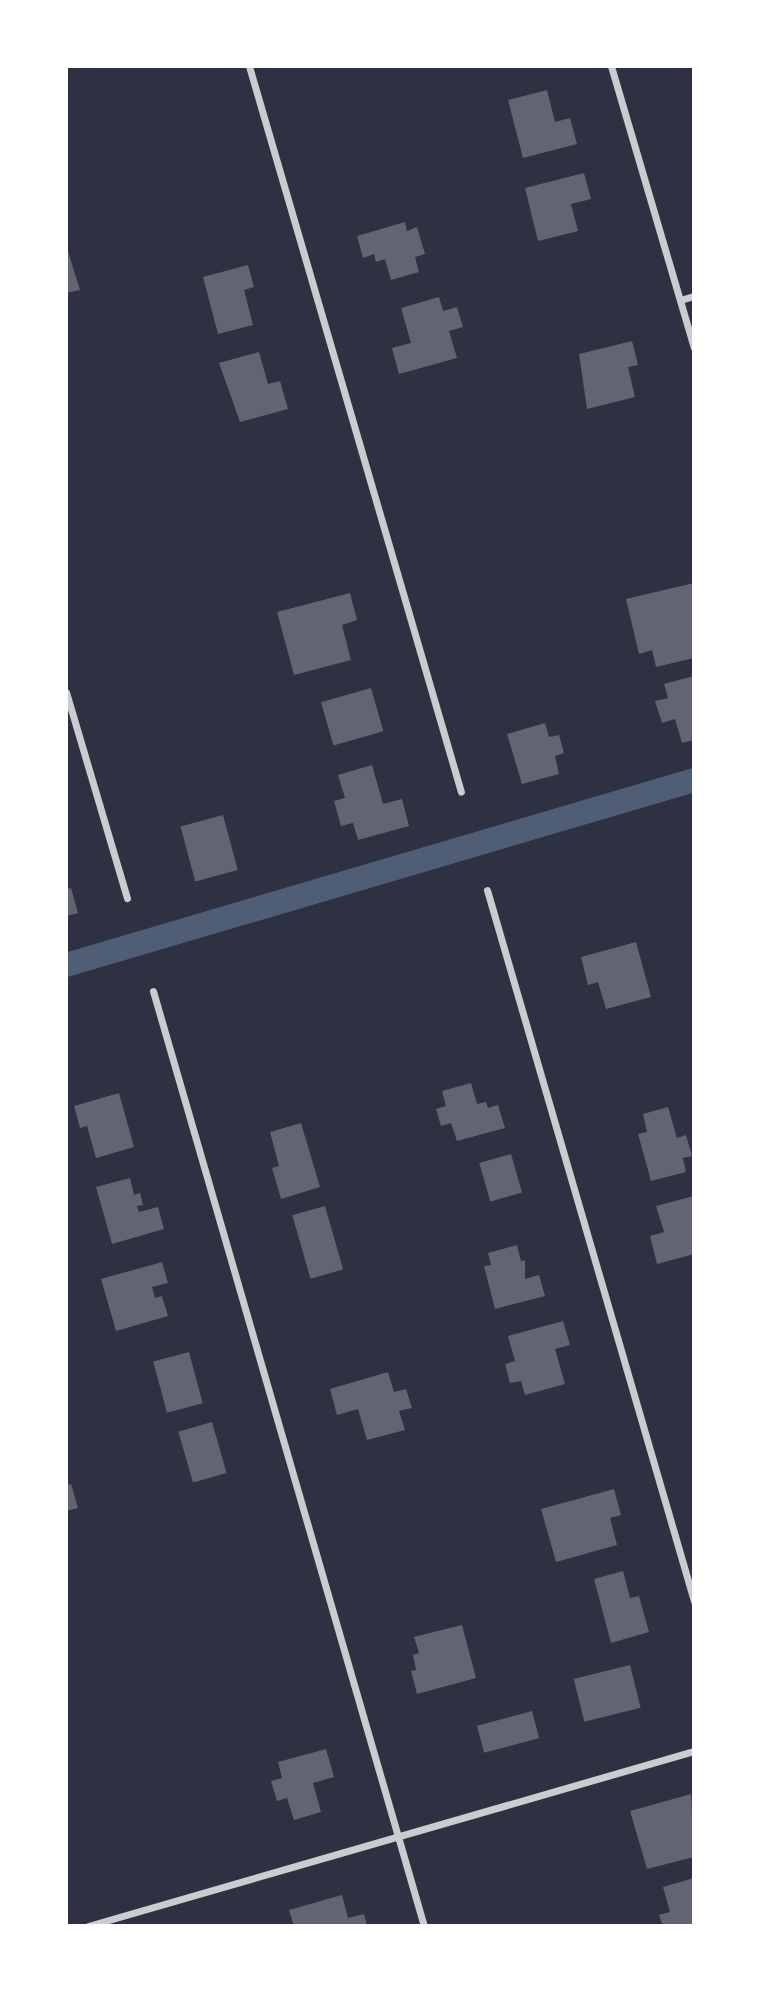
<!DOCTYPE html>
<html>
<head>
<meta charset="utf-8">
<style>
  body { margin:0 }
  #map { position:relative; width:760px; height:1992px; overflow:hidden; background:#2d3142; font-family:"Archivo Narrow",sans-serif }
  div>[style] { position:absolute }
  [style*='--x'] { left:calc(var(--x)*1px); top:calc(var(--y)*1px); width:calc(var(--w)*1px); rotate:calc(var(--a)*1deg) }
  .canal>* { height:24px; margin:-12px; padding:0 12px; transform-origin:12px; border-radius:12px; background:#4f5d75 }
  .building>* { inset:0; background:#626471; transform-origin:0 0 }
  .minor>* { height:7px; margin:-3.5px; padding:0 3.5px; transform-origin:3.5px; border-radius:3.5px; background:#caccd0 }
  span { translate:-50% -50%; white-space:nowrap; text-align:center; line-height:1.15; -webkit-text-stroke:6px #fff; paint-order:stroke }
  .frame { position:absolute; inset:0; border:68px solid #fff; pointer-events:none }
</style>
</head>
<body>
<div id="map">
  <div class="canal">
    <i style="--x:66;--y:965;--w:655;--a:-16.41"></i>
  </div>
  <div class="building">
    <i style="clip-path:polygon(547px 90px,555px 122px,570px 118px,577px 144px,523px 158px,508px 100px)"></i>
    <i style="clip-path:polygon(584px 173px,591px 199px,571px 204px,578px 231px,538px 241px,525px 188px)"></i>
    <i style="clip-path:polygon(405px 222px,407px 231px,417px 227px,425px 254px,415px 257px,419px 272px,391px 280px,385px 259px,376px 262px,374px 254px,363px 258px,357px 236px)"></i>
    <i style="clip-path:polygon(66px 245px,80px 290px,66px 293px)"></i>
    <i style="clip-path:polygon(248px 265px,254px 287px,244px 290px,253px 325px,218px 334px,203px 277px)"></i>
    <i style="clip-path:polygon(439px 297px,443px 311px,457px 307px,463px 327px,449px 331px,457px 358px,399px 374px,392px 348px,411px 343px,401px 308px)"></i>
    <i style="clip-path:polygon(632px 341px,638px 365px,628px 367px,635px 397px,587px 409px,579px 354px)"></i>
    <i style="clip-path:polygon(259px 352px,268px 384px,280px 381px,288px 409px,240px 422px,219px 363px)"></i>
    <i style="clip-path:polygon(694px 583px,694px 658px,656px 667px,652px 650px,639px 654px,626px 599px)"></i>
    <i style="clip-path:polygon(350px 593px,357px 620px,342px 625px,351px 660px,294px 675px,277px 612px)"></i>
    <i style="clip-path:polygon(694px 676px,694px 740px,682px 743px,675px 719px,662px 723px,655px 701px,668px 698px,664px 684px)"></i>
    <i style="left:371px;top:688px;width:45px;height:52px;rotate:74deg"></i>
    <i style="clip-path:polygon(545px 723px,549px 737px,559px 735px,564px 753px,555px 756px,559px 774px,522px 784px,507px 734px)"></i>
    <i style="clip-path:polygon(372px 765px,383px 804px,402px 799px,409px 826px,358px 840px,353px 823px,341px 826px,334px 801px,345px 798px,338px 775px)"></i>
    <i style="left:223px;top:815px;width:57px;height:44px;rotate:75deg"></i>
    <i style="clip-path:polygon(71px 888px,78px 913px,66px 916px,66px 889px)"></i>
    <i style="clip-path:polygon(636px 942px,651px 997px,606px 1009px,598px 982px,588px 985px,581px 957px)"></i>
    <i style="clip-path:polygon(471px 1083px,477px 1104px,486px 1102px,488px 1108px,498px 1105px,505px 1128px,457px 1141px,451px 1123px,441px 1126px,436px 1109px,446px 1106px,442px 1091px)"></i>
    <i style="clip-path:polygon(119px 1093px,134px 1147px,96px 1158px,87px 1126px,80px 1128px,74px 1106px)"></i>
    <i style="clip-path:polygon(668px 1107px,677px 1138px,686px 1135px,692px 1156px,683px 1158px,686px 1172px,651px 1181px,638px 1134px,647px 1132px,643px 1114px)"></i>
    <i style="clip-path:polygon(301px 1123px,320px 1187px,281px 1199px,272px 1168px,279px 1166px,270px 1132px)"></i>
    <i style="left:511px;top:1154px;width:40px;height:33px;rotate:74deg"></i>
    <i style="clip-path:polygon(130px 1178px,134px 1195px,140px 1193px,143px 1205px,137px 1206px,139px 1212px,158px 1207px,164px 1229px,112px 1244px,96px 1187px)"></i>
    <i style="clip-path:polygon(694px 1196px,694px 1254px,657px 1264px,650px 1236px,664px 1232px,656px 1206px)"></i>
    <i style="left:325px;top:1206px;width:66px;height:34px;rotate:74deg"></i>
    <i style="clip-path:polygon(517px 1245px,521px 1261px,525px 1260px,525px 1279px,539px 1275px,545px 1296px,495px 1309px,484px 1266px,491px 1265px,488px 1253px)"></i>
    <i style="clip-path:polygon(162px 1262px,168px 1283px,152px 1287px,155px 1298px,162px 1296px,168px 1316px,116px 1331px,101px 1279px)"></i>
    <i style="clip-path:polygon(563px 1321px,570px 1345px,555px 1349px,565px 1384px,525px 1395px,521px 1381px,510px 1383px,505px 1364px,515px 1361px,508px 1336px)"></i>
    <i style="left:189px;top:1352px;width:53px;height:37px;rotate:75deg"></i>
    <i style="clip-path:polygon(388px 1372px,394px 1392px,406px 1389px,412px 1408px,399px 1411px,405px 1430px,367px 1440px,358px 1409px,337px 1415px,330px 1389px)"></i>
    <i style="left:212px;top:1422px;width:53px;height:35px;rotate:74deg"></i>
    <i style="clip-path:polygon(71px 1484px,78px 1508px,66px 1511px,66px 1485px)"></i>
    <i style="clip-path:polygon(614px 1489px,621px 1515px,610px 1518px,617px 1545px,556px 1562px,541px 1509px)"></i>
    <i style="clip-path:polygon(623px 1571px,630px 1598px,639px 1596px,649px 1632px,611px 1643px,594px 1579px)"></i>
    <i style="clip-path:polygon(462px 1625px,476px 1678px,417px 1694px,411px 1671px,416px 1670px,413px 1655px,419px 1653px,414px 1637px)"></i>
    <i style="left:630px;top:1665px;width:44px;height:58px;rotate:76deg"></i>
    <i style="left:532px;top:1711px;width:28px;height:57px;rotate:75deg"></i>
    <i style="clip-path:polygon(326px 1749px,334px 1777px,313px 1783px,321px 1812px,294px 1820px,287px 1798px,277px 1801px,271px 1781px,282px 1778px,278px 1762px)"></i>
    <i style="clip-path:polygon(691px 1794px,694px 1857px,647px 1869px,630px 1811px)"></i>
    <i style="clip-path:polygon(694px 1878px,694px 1926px,663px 1926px,659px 1915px,670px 1912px,663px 1887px)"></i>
    <i style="clip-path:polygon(342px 1895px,348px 1918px,364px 1914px,367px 1926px,294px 1926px,289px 1910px)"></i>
  </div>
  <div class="minor">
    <i style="--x:249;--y:66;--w:756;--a:73.72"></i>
    <i style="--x:611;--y:66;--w:294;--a:73.6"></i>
    <i style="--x:680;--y:300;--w:15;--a:-16"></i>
    <i style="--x:66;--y:692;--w:215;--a:73.5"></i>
    <i style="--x:487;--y:890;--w:741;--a:73.77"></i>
    <i style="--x:153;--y:991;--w:973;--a:73.84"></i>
    <i style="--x:88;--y:1926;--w:631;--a:-16.11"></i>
  </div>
  <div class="frame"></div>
</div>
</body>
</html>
